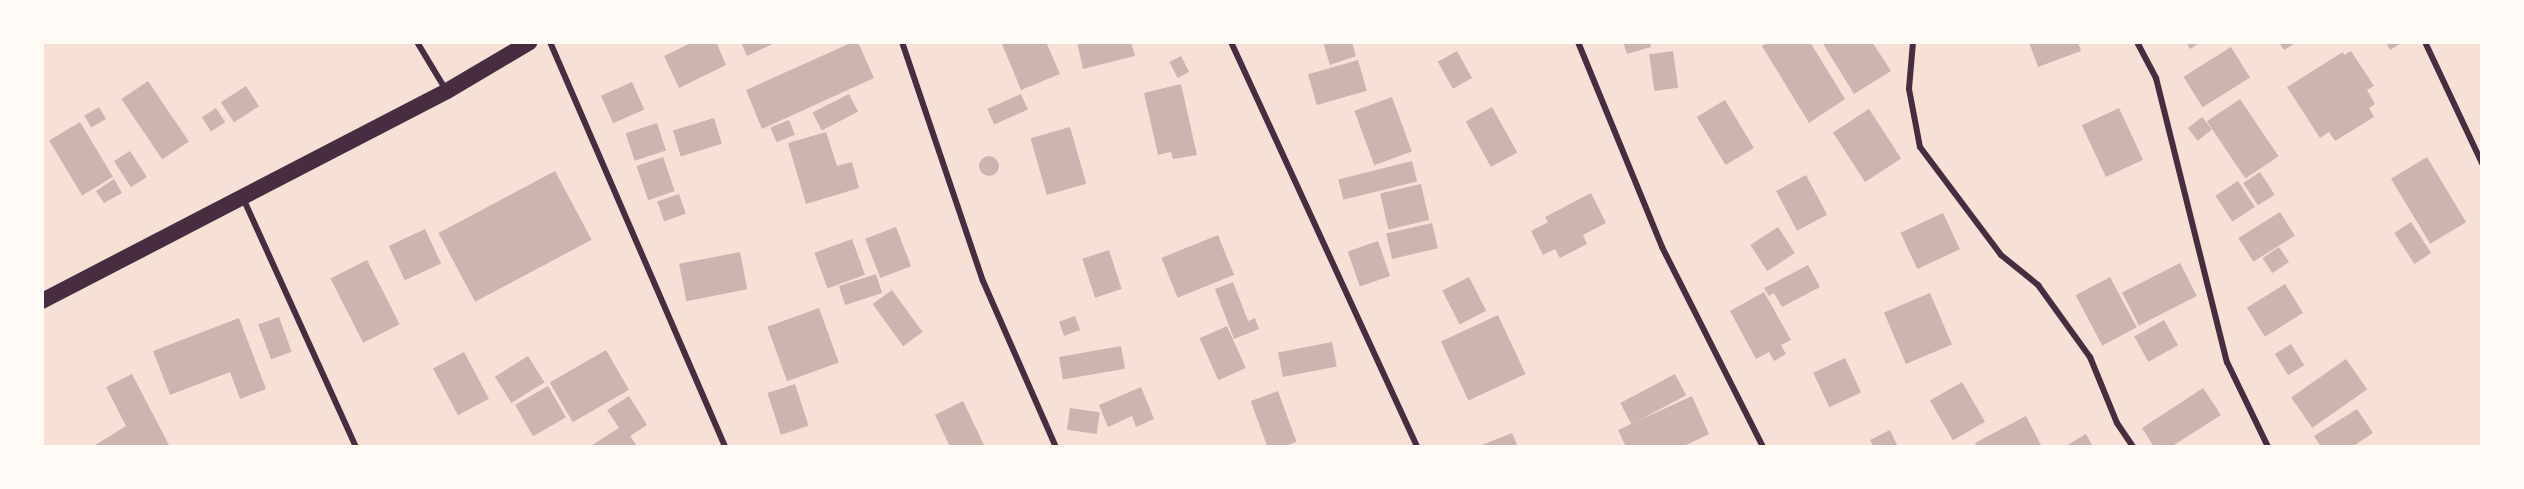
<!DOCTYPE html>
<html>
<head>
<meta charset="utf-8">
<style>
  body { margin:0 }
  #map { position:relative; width:2524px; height:489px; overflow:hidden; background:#f7e1d7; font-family:Literata,serif }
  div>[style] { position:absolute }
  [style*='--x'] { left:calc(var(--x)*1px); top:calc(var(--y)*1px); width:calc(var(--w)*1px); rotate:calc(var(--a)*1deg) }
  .building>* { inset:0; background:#ccb4b1; transform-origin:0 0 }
  .round { border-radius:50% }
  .minor>* { height:6px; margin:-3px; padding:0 3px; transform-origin:3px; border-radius:3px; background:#4a2c40 }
  .trunk>* { height:16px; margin:-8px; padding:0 8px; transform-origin:8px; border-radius:8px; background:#4a2c40 }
  span { translate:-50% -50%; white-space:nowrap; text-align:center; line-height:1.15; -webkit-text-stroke:4.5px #fffaf5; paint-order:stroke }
  .frame { position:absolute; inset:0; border:44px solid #fffaf5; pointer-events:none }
</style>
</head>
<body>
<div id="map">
  <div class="building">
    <i style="clip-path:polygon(693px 42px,716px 42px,726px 65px,679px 88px,664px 56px)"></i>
    <i style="clip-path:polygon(741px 42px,777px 42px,747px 56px)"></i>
    <i style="clip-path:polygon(853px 42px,858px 42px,874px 78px,762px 129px,746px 90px)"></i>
    <i style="clip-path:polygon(1046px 42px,1060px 74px,1021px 90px,1002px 44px)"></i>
    <i style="clip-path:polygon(1077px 42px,1131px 42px,1135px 56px,1083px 69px)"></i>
    <i style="clip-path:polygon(1323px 42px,1352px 42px,1356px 56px,1330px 65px)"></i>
    <i style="clip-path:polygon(1623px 42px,1650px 42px,1651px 47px,1627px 54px)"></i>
    <i style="clip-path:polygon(1769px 42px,1810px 42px,1845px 99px,1809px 123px,1762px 46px)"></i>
    <i style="clip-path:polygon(1822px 42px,1872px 42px,1891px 71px,1854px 94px)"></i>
    <i style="clip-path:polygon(2029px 42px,2078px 42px,2081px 51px,2038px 67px)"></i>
    <i style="clip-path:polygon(2186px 42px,2201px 42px,2190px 49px)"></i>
    <i style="clip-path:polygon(2279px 42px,2297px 42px,2284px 50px)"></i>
    <i style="clip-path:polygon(2386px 42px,2403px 42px,2390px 50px)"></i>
    <i style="left:2231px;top:47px;width:36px;height:56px;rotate:58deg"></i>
    <i style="left:1457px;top:51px;width:31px;height:22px;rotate:61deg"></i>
    <i style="left:1673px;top:51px;width:37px;height:24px;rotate:82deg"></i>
    <i style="clip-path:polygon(2351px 51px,2374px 86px,2367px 90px,2375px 104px,2369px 108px,2374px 117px,2335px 141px,2329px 132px,2320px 138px,2287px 87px,2343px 52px,2344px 55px)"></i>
    <i style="left:1181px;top:56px;width:18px;height:13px;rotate:63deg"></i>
    <i style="left:1358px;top:60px;width:32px;height:52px;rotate:74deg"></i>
    <i style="left:148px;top:81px;width:73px;height:32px;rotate:56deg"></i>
    <i style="left:632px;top:82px;width:30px;height:34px;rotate:66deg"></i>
    <i style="clip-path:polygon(1181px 84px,1197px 155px,1173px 159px,1171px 152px,1158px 155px,1144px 93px)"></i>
    <i style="left:246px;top:86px;width:24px;height:30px;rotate:57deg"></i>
    <i style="left:849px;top:94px;width:20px;height:41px;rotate:63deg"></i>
    <i style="left:1021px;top:94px;width:17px;height:37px;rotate:66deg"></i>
    <i style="left:1392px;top:97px;width:58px;height:40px;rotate:70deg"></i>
    <i style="left:2240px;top:99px;width:69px;height:40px;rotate:56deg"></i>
    <i style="left:1725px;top:100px;width:56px;height:33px;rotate:59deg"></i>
    <i style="left:99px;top:107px;width:14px;height:17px;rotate:60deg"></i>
    <i style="left:1492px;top:107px;width:52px;height:30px;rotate:61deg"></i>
    <i style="left:216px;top:108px;width:17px;height:17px;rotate:57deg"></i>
    <i style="left:2119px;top:108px;width:57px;height:41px;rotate:65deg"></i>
    <i style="left:1869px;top:109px;width:59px;height:43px;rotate:57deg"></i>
    <i style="left:2202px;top:117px;width:16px;height:18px;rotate:52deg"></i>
    <i style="left:714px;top:118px;width:27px;height:43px;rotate:73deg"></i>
    <i style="left:789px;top:120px;width:16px;height:20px;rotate:68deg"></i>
    <i style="left:80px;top:122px;width:64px;height:36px;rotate:59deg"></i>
    <i style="left:657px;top:123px;width:29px;height:33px;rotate:72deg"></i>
    <i style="left:1070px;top:127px;width:59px;height:41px;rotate:74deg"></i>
    <i style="clip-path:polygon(826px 132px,837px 166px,852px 162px,859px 188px,806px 204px,788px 143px)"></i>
    <i style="left:130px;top:151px;width:31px;height:19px;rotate:57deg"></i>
    <i class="round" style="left:979px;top:156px;width:20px;height:20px"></i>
    <i style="left:663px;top:157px;width:36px;height:28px;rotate:71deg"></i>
    <i style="left:2427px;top:157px;width:76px;height:42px;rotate:59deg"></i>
    <i style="left:1412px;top:161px;width:21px;height:76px;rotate:76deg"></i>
    <i style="left:555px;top:171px;width:78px;height:132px;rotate:62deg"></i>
    <i style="left:2260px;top:172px;width:27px;height:20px;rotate:57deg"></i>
    <i style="left:1806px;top:175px;width:45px;height:34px;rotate:62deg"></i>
    <i style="clip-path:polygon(114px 179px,122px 193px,104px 203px,96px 191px)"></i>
    <i style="left:2238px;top:181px;width:31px;height:27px;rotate:57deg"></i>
    <i style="left:1421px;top:184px;width:37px;height:42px;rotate:77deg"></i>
    <i style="clip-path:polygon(1591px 193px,1606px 223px,1583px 235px,1587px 244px,1560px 258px,1555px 249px,1543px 255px,1531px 231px,1548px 222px,1545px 217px)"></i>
    <i style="left:679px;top:194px;width:21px;height:23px;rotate:71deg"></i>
    <i style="left:2280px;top:212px;width:28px;height:49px;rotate:58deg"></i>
    <i style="left:1943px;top:213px;width:40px;height:47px;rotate:65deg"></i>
    <i style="left:2411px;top:222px;width:37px;height:20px;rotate:57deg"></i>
    <i style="left:1432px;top:223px;width:26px;height:47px;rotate:77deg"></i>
    <i style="left:896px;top:227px;width:42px;height:33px;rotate:69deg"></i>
    <i style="left:1778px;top:227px;width:31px;height:33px;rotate:57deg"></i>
    <i style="left:425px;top:229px;width:38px;height:40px;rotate:65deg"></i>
    <i style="left:1218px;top:235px;width:43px;height:61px;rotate:68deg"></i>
    <i style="left:852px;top:239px;width:38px;height:40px;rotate:70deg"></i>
    <i style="left:1378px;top:241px;width:37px;height:32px;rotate:71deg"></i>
    <i style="left:2279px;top:247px;width:18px;height:20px;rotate:56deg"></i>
    <i style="left:1109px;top:250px;width:41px;height:28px;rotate:72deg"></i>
    <i style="left:740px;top:252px;width:38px;height:62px;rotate:79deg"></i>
    <i style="left:367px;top:260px;width:72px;height:41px;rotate:63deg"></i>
    <i style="left:2180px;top:263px;width:37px;height:65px;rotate:63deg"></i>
    <i style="clip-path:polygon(1808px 265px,1820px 287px,1782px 307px,1774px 293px,1769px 296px,1764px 288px)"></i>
    <i style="left:876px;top:274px;width:20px;height:39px;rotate:72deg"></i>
    <i style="left:1469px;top:277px;width:38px;height:30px;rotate:63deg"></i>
    <i style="left:2110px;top:277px;width:57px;height:39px;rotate:62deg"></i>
    <i style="clip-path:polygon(1233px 282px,1248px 321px,1255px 318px,1259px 329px,1234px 339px,1215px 289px)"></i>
    <i style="left:2285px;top:284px;width:34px;height:45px;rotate:58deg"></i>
    <i style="left:892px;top:290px;width:52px;height:24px;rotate:54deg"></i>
    <i style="clip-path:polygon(1764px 292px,1791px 340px,1781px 345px,1786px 354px,1774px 361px,1769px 352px,1756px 359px,1730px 311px)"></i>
    <i style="left:1930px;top:293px;width:56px;height:50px;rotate:67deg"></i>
    <i style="left:819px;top:308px;width:58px;height:55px;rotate:70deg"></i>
    <i style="left:1498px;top:315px;width:65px;height:63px;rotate:65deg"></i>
    <i style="left:1075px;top:316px;width:15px;height:17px;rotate:70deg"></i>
    <i style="left:279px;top:317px;width:37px;height:22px;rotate:70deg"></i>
    <i style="clip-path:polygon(239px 318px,266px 389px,240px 399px,230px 372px,170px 395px,153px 351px)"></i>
    <i style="left:2164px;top:320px;width:29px;height:34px;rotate:61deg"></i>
    <i style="left:1227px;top:326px;width:46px;height:30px;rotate:66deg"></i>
    <i style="left:1332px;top:342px;width:25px;height:55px;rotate:79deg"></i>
    <i style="left:2291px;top:344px;width:25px;height:19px;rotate:58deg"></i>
    <i style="left:1121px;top:346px;width:23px;height:63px;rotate:80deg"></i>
    <i style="left:606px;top:350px;width:46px;height:65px;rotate:60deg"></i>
    <i style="left:464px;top:352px;width:53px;height:35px;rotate:62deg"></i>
    <i style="left:528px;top:356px;width:31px;height:39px;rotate:58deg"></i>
    <i style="left:1845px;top:358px;width:38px;height:35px;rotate:65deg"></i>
    <i style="left:2346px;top:359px;width:37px;height:67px;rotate:55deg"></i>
    <i style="clip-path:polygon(132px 374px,170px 447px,92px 447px,126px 426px,106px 387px)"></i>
    <i style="left:1675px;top:374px;width:24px;height:62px;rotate:62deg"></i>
    <i style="left:1962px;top:382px;width:46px;height:37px;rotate:60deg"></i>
    <i style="left:795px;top:384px;width:44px;height:29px;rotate:72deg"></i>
    <i style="left:548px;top:386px;width:36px;height:38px;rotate:60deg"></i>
    <i style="clip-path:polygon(1141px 387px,1154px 419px,1136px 427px,1132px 416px,1108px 427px,1099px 405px)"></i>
    <i style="clip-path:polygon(2203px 388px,2221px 415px,2171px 447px,2154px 447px,2142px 428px)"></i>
    <i style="left:1278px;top:391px;width:54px;height:29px;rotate:70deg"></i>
    <i style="clip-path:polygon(629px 396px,647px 425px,630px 436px,637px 446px,589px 447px,619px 428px,607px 410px)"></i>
    <i style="clip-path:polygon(1692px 396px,1709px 434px,1682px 447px,1626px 447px,1618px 430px)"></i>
    <i style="clip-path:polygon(963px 401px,984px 445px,979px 447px,950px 447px,935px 415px)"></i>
    <i style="left:1070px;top:408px;width:30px;height:22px;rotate:8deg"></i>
    <i style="clip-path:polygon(2357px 409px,2373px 433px,2352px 447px,2321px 447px,2314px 436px)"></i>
    <i style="clip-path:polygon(2026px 416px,2042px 447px,1977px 447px,1975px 443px)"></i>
    <i style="clip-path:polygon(1890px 430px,1898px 447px,1874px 447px,1870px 440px)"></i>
    <i style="clip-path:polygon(1512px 433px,1518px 447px,1477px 447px)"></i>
    <i style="clip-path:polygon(2086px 434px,2093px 447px,2064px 447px)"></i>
  </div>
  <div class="minor">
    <i style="--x:417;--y:42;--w:56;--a:58.9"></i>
    <i style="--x:550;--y:42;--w:441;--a:66.6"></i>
    <i style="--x:902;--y:42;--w:252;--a:71.3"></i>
    <i style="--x:983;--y:281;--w:181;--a:66.3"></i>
    <i style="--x:1231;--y:42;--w:446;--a:65.3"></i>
    <i style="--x:1578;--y:42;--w:222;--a:67.7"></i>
    <i style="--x:1662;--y:247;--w:224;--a:63.2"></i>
    <i style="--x:1913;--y:42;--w:47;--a:94.9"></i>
    <i style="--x:1909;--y:89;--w:59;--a:79.3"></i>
    <i style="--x:1920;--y:147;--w:135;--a:53.1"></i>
    <i style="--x:2001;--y:255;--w:48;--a:39"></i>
    <i style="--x:2038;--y:285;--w:89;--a:54.2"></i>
    <i style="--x:2090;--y:357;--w:71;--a:67.8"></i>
    <i style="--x:2117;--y:423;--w:29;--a:56"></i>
    <i style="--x:2137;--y:42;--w:41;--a:62.2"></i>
    <i style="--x:2156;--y:78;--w:293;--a:76"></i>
    <i style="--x:2227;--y:362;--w:94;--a:64.2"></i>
    <i style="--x:2425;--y:42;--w:134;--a:64.8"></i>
    <i style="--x:243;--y:198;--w:273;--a:65.6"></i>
  </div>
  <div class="trunk">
    <i style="--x:42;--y:301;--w:456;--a:-27.4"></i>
    <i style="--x:447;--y:91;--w:96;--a:-30.6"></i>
  </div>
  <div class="frame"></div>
</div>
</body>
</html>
